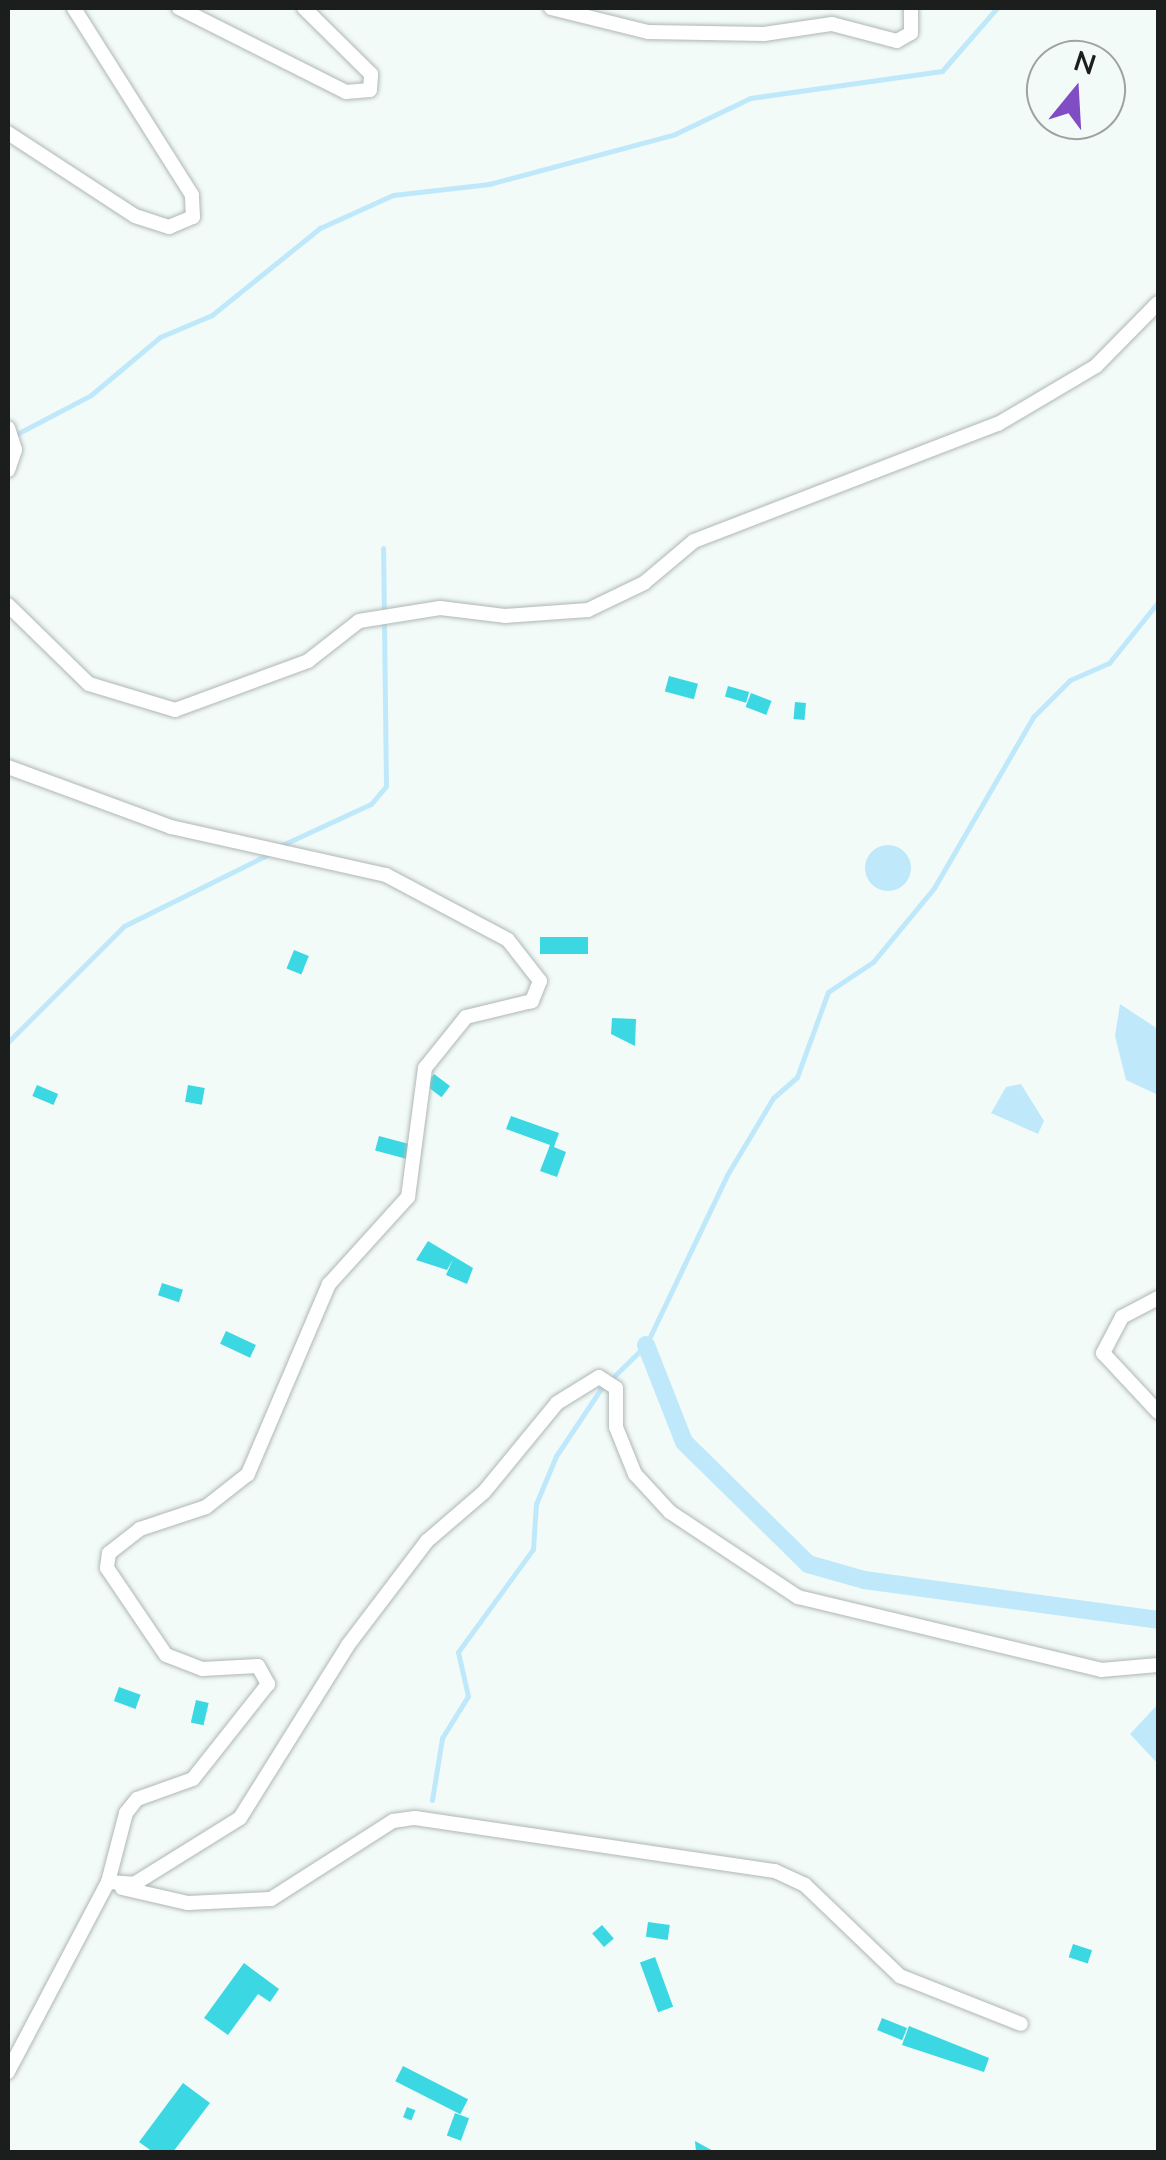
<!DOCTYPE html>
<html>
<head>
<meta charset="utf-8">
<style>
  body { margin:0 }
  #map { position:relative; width:1166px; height:2160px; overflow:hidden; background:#f3fbf9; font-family:"Nunito Sans",sans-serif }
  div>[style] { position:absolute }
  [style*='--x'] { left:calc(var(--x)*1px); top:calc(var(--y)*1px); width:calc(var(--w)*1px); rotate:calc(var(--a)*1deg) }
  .water>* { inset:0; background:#bfe9fb }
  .round { border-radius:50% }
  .stream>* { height:5px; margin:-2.5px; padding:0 2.5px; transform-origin:2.5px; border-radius:2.5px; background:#bfe9fb }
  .canal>* { height:18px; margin:-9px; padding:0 9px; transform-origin:9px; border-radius:9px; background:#bfe9fb }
  .building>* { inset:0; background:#3bd8e3; transform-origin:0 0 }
  .roads { filter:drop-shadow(0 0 2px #afb7b5) drop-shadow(0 0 2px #afb7b5) }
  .minor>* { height:14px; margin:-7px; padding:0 7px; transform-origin:7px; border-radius:7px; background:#fff }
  span { translate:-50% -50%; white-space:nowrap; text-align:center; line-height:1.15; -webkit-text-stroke:8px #f3fbf9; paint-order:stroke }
  .frame { position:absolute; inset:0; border:10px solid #1b1e1d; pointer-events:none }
  .north { position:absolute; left:1026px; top:40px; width:100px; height:100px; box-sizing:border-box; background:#f3fbf9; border:2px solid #9da3a1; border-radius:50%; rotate:18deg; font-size:28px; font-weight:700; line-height:40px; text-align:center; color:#1b1e1d }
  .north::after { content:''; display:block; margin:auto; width:35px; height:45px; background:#804dc5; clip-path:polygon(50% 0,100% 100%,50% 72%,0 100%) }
</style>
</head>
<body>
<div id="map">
  <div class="water">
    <i class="round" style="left:865px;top:845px;width:46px;height:46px"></i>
    <i style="clip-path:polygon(1120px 1004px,1158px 1029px,1158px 1095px,1126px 1080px,1115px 1036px)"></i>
    <i style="clip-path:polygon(1021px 1084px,1044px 1121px,1038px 1134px,991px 1113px,1006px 1087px)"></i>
    <i style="clip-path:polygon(1158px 1704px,1158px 1764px,1130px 1734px)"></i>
  </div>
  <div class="stream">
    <i style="--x:13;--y:436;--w:88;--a:-27.7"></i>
    <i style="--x:91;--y:395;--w:90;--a:-40"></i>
    <i style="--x:160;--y:337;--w:56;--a:-22.9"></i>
    <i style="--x:212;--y:315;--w:139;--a:-38.9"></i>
    <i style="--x:320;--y:228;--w:80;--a:-24.3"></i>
    <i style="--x:393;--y:195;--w:97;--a:-6.5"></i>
    <i style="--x:489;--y:184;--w:193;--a:-15"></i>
    <i style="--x:675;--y:134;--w:83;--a:-25.6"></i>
    <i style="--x:750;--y:98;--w:194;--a:-8"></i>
    <i style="--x:942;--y:71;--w:84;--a:-48.9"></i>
    <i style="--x:280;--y:846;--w:100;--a:-24.8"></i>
    <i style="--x:371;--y:804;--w:23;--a:-50"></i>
    <i style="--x:386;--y:786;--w:238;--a:-90.7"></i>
    <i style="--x:8;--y:1042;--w:164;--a:-45"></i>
    <i style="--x:124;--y:926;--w:164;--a:-26.4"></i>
    <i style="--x:432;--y:1800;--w:63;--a:-80.8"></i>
    <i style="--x:442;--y:1738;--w:49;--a:-58.2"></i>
    <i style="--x:468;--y:1696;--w:45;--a:-102.8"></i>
    <i style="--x:458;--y:1652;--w:127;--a:-53.9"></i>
    <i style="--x:533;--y:1549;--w:45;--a:-86.2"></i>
    <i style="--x:536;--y:1504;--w:52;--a:-67.4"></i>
    <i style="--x:556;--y:1456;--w:79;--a:-56.3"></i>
    <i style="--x:600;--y:1390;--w:64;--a:-44.4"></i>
    <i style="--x:646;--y:1345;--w:188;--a:-64.5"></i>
    <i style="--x:727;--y:1175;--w:90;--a:-59.1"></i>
    <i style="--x:773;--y:1098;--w:32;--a:-41"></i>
    <i style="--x:797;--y:1077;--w:90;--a:-70"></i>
    <i style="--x:828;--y:992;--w:54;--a:-33.7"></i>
    <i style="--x:873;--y:962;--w:96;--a:-50.5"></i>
    <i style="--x:934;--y:888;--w:198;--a:-59.9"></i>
    <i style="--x:1033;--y:717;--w:52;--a:-45"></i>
    <i style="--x:1070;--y:680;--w:43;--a:-23.6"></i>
    <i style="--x:1109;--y:663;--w:78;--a:-51.2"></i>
  </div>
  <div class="canal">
    <i style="--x:646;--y:1345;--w:104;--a:68.6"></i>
    <i style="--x:684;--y:1442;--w:174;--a:44.5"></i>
    <i style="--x:808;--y:1564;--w:58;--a:15.9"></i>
    <i style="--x:864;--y:1580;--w:297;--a:7.7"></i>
  </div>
  <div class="building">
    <i style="left:669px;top:676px;width:30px;height:16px;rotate:15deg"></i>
    <i style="left:728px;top:686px;width:22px;height:11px;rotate:16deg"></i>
    <i style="left:751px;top:693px;width:22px;height:15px;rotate:21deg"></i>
    <i style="left:795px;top:702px;width:11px;height:17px;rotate:5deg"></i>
    <i style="left:540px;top:937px;width:48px;height:17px"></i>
    <i style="left:294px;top:950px;width:16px;height:20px;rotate:22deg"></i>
    <i style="clip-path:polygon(612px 1018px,636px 1019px,635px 1046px,611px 1034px)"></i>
    <i style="left:434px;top:1074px;width:20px;height:14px;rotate:37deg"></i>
    <i style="left:37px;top:1085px;width:23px;height:12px;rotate:23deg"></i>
    <i style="left:188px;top:1085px;width:17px;height:17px;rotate:10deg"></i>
    <i style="clip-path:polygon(511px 1116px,559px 1133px,554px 1147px,566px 1152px,557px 1177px,540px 1171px,550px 1145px,506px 1129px)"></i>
    <i style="left:379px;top:1136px;width:34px;height:15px;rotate:15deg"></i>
    <i style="clip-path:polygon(428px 1241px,473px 1268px,467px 1284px,446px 1275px,453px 1259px,447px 1270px,416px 1260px)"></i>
    <i style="left:162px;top:1283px;width:22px;height:13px;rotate:18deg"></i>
    <i style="left:226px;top:1331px;width:33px;height:14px;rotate:25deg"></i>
    <i style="left:119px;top:1687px;width:23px;height:15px;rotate:20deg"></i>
    <i style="left:196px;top:1700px;width:13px;height:23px;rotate:13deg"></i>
    <i style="left:648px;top:1922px;width:22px;height:15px;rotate:8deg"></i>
    <i style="left:602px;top:1925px;width:18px;height:13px;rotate:49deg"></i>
    <i style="left:1073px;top:1944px;width:20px;height:14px;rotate:18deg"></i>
    <i style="left:655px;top:1957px;width:53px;height:16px;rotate:70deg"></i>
    <i style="clip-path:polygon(244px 1963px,279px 1989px,270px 2002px,258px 1994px,228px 2035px,204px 2018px)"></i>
    <i style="left:882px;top:2018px;width:27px;height:13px;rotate:22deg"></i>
    <i style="clip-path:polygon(909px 2026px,989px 2058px,984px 2072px,902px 2045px)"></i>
    <i style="left:403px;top:2066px;width:73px;height:17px;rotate:27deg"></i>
    <i style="clip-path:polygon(183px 2083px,210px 2103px,173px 2152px,153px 2152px,139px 2142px)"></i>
    <i style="left:407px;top:2107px;width:9px;height:11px;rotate:21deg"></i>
    <i style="left:455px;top:2113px;width:15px;height:24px;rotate:20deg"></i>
    <i style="clip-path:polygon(695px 2141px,715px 2152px,696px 2152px)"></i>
  </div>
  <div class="roads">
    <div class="minor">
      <i style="--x:179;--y:8;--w:187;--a:26.7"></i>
      <i style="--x:346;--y:92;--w:24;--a:-5"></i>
      <i style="--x:370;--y:90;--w:16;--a:-86"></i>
      <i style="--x:371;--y:74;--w:94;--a:-135.4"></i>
      <i style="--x:551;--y:8;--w:100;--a:13.9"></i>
      <i style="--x:648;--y:32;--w:116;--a:1"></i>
      <i style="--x:764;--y:34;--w:69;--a:-8.4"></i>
      <i style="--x:832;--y:24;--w:67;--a:14.7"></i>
      <i style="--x:897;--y:41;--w:16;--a:-30"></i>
      <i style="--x:911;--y:33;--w:25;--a:-90"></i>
      <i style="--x:8;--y:133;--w:152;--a:33.2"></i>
      <i style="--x:135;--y:216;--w:36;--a:18"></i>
      <i style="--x:169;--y:227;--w:26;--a:-23"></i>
      <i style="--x:193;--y:217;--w:22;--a:-93"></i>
      <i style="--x:192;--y:195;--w:221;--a:-122.3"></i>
      <i style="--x:8;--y:428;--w:23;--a:72"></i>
      <i style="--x:15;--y:450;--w:21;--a:109"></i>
      <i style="--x:8;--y:605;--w:113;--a:44.3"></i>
      <i style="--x:89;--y:684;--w:90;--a:16.8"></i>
      <i style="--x:175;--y:710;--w:142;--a:-20.2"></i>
      <i style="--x:308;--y:661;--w:65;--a:-38.1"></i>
      <i style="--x:359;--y:621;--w:82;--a:-9.1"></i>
      <i style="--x:440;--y:608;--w:65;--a:7"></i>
      <i style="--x:505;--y:616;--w:83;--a:-4.1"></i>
      <i style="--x:588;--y:610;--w:62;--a:-25.7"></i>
      <i style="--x:644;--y:583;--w:65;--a:-40"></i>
      <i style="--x:694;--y:541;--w:326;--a:-21.1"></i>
      <i style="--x:998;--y:424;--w:114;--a:-30.6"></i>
      <i style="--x:1096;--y:366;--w:88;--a:-45.5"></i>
      <i style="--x:8;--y:767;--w:174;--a:20.2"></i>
      <i style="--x:171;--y:827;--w:220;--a:12.6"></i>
      <i style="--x:386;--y:875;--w:138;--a:28"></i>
      <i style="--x:508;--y:940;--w:52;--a:52"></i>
      <i style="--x:540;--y:981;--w:22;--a:112"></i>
      <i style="--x:532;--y:1001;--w:68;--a:166.4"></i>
      <i style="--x:466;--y:1017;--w:65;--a:128.8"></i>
      <i style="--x:425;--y:1068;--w:130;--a:97.5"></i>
      <i style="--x:408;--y:1197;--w:118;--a:132.2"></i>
      <i style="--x:329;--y:1284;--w:207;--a:113.1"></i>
      <i style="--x:248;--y:1474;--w:53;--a:141.8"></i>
      <i style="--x:206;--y:1507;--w:70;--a:161.6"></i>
      <i style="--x:140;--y:1529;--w:39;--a:142"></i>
      <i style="--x:109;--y:1553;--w:15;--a:98"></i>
      <i style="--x:107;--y:1568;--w:105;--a:55.9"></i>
      <i style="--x:166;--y:1655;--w:39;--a:21"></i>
      <i style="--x:202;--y:1669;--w:56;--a:-3.1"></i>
      <i style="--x:258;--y:1666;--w:21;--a:61"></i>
      <i style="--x:268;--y:1684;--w:121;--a:128.3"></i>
      <i style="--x:193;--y:1779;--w:59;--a:160.3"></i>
      <i style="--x:137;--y:1799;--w:18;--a:128"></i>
      <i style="--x:126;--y:1813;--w:71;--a:104.6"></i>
      <i style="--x:108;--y:1882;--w:215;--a:117.8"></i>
      <i style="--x:1158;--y:1298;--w:41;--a:152.2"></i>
      <i style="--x:1122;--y:1317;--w:41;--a:117.8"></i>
      <i style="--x:1103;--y:1353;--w:81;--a:47"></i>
      <i style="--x:108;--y:1882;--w:26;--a:4"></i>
      <i style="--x:134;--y:1884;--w:125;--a:-31.9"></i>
      <i style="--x:240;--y:1818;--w:204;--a:-58"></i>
      <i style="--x:348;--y:1645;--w:131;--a:-52.8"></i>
      <i style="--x:427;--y:1541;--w:75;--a:-40.7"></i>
      <i style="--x:484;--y:1492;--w:115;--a:-50.6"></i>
      <i style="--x:557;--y:1403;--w:49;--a:-31.8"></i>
      <i style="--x:599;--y:1377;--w:20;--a:33"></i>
      <i style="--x:616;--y:1388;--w:39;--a:90"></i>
      <i style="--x:616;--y:1427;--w:51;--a:68"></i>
      <i style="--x:635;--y:1474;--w:52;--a:47.4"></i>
      <i style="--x:670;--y:1512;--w:154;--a:33.6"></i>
      <i style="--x:798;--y:1597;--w:312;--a:13.5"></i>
      <i style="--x:1101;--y:1670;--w:57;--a:-5"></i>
      <i style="--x:122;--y:1888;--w:68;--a:12.8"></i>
      <i style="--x:188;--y:1903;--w:83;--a:-2.8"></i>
      <i style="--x:271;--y:1899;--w:145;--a:-32.6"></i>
      <i style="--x:393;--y:1821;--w:22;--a:-8"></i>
      <i style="--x:415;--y:1818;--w:364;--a:8.4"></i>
      <i style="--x:775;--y:1871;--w:33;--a:25"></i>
      <i style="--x:805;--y:1885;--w:132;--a:43.8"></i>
      <i style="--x:900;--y:1976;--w:130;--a:21.6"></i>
    </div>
  </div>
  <div class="frame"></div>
  <div class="north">N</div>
</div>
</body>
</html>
